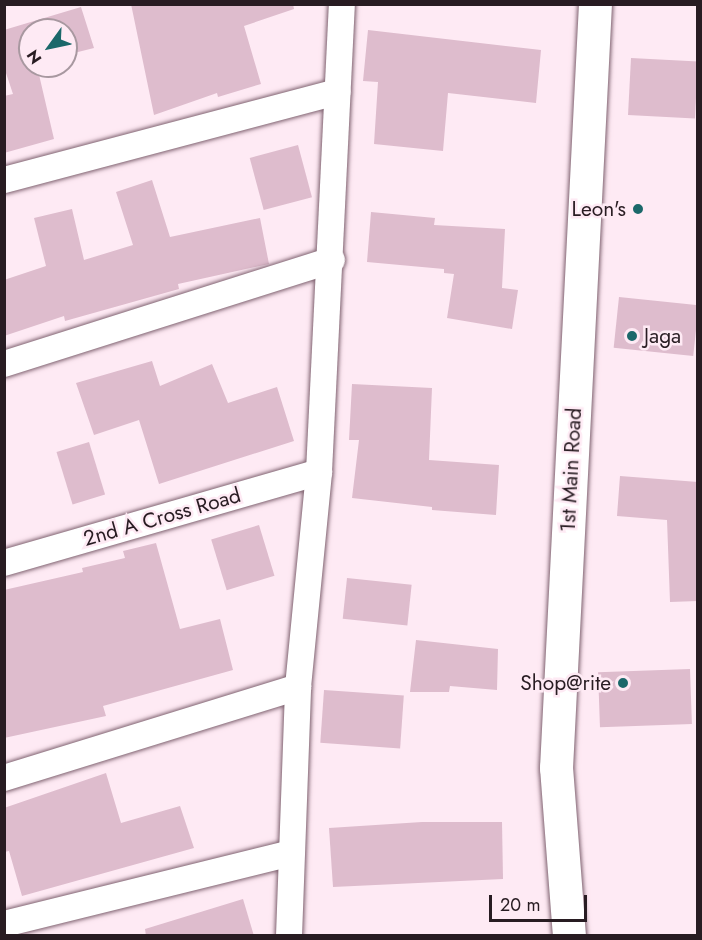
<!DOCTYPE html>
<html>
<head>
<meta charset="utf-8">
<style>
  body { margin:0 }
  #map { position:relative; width:702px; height:940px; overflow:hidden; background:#feeaf4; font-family:Jost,sans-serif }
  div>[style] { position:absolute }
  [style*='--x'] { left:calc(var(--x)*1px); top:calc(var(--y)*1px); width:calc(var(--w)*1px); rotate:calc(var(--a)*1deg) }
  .building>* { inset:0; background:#debccd; transform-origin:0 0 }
  .roads { filter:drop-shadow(0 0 2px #806371) drop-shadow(0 0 2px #806371) }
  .minor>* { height:26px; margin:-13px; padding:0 13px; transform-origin:13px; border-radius:13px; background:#fff }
  .secondary>* { height:33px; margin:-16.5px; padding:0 16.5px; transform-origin:16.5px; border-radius:16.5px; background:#fff }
  .dots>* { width:16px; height:16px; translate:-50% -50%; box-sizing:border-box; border:3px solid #feeaf4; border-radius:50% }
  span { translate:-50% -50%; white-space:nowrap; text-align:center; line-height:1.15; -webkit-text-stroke:5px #feeaf4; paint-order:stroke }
  .poi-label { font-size:21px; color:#281c22 }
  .right { translate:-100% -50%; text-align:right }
  .left { translate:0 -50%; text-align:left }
  .street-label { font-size:21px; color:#281c22 }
  .frame { position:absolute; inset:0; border:6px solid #281c22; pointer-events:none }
  .north { position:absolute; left:18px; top:18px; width:60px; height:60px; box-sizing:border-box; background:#feeaf4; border:2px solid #a898a0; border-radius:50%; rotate:237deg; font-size:16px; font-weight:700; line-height:24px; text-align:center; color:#281c22 }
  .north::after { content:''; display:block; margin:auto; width:21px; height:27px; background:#1b686a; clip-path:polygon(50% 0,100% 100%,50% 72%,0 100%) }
  .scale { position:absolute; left:489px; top:895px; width:98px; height:27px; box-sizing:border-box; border:3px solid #281c22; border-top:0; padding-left:8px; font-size:18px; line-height:21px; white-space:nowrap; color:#281c22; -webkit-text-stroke:4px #feeaf4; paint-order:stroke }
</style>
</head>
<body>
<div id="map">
  <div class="building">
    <i style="clip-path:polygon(131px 4px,293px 4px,294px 9px,244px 26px,261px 84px,218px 97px,217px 93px,154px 115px)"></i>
    <i style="clip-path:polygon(81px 7px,94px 48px,66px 55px,66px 30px,30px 30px,30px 66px,37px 66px,54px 139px,4px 153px,4px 96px,13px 94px,4px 67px,4px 30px)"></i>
    <i style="clip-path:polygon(368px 30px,541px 50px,536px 103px,448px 93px,443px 151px,374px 144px,378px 82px,363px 81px)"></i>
    <i style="left:631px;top:58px;width:67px;height:57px;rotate:3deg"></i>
    <i style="left:298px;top:145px;width:54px;height:50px;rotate:75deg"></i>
    <i style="clip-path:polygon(152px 180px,170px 237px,260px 218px,269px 264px,178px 284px,179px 289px,65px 321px,64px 316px,4px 336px,4px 280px,46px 266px,34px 218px,72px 209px,84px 260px,133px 245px,116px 192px)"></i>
    <i style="clip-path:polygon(371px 212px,435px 218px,434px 225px,505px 229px,502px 288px,518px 290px,512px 329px,447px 318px,454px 274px,444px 273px,444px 269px,367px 262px)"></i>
    <i style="left:619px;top:297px;width:80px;height:51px;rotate:6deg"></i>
    <i style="clip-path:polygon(152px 361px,160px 386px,212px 364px,228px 403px,277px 387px,294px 441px,159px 484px,139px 420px,94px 435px,76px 383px)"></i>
    <i style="clip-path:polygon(352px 384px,432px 388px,429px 460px,499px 465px,496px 515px,432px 510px,432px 507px,352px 498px,359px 440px,349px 440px)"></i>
    <i style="left:89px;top:442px;width:55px;height:34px;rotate:73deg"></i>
    <i style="clip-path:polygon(620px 476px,698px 482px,698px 601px,670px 602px,667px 520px,617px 516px)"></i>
    <i style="left:259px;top:525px;width:53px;height:50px;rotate:73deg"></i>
    <i style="clip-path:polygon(156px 543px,180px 629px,220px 619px,233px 670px,103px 706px,106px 716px,4px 738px,4px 590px,83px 572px,82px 568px,125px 558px,123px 551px)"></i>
    <i style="left:347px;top:578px;width:65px;height:41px;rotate:6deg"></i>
    <i style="clip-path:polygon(416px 640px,498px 649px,497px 690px,450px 686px,449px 692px,410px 692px)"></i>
    <i style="left:690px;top:669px;width:55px;height:92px;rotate:88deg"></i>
    <i style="left:324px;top:690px;width:80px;height:53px;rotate:4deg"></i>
    <i style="clip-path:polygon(106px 773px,121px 823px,180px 806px,194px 848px,22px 896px,9px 851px,4px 852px,4px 808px)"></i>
    <i style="clip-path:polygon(422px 822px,502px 822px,503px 879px,333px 887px,329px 828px)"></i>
    <i style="clip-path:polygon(243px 899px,254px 936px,146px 936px,145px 929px)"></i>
  </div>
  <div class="roads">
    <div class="minor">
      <i style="--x:4;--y:180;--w:345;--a:-14.8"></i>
      <i style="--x:4;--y:364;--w:344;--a:-17.6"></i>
      <i style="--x:4;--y:563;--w:328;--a:-16.1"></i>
      <i style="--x:4;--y:778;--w:308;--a:-17.2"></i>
      <i style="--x:4;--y:924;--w:296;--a:-13.9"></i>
      <i style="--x:289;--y:936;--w:249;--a:-87.9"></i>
      <i style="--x:298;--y:687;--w:216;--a:-84.4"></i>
      <i style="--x:319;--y:472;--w:469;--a:-87.2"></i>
    </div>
    <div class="secondary">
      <i style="--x:569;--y:936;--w:169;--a:-94.4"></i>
      <i style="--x:556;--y:768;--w:765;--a:-87.08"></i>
    </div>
  </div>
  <div class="dots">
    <i style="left:638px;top:209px;background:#1b686a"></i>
    <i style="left:632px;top:336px;background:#1b686a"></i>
    <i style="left:623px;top:683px;background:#1b686a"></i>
  </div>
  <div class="poi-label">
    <span class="right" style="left:626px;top:209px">Leon's</span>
    <span class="left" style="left:644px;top:336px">Jaga</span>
    <span class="right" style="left:611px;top:683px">Shop@rite</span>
  </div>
  <div class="street-label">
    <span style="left:571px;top:470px;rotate:-87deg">1st Main Road</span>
    <span style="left:162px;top:517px;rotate:-16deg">2nd A Cross Road</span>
  </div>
  <div class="frame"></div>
  <div class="north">N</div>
  <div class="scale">20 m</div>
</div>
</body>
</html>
